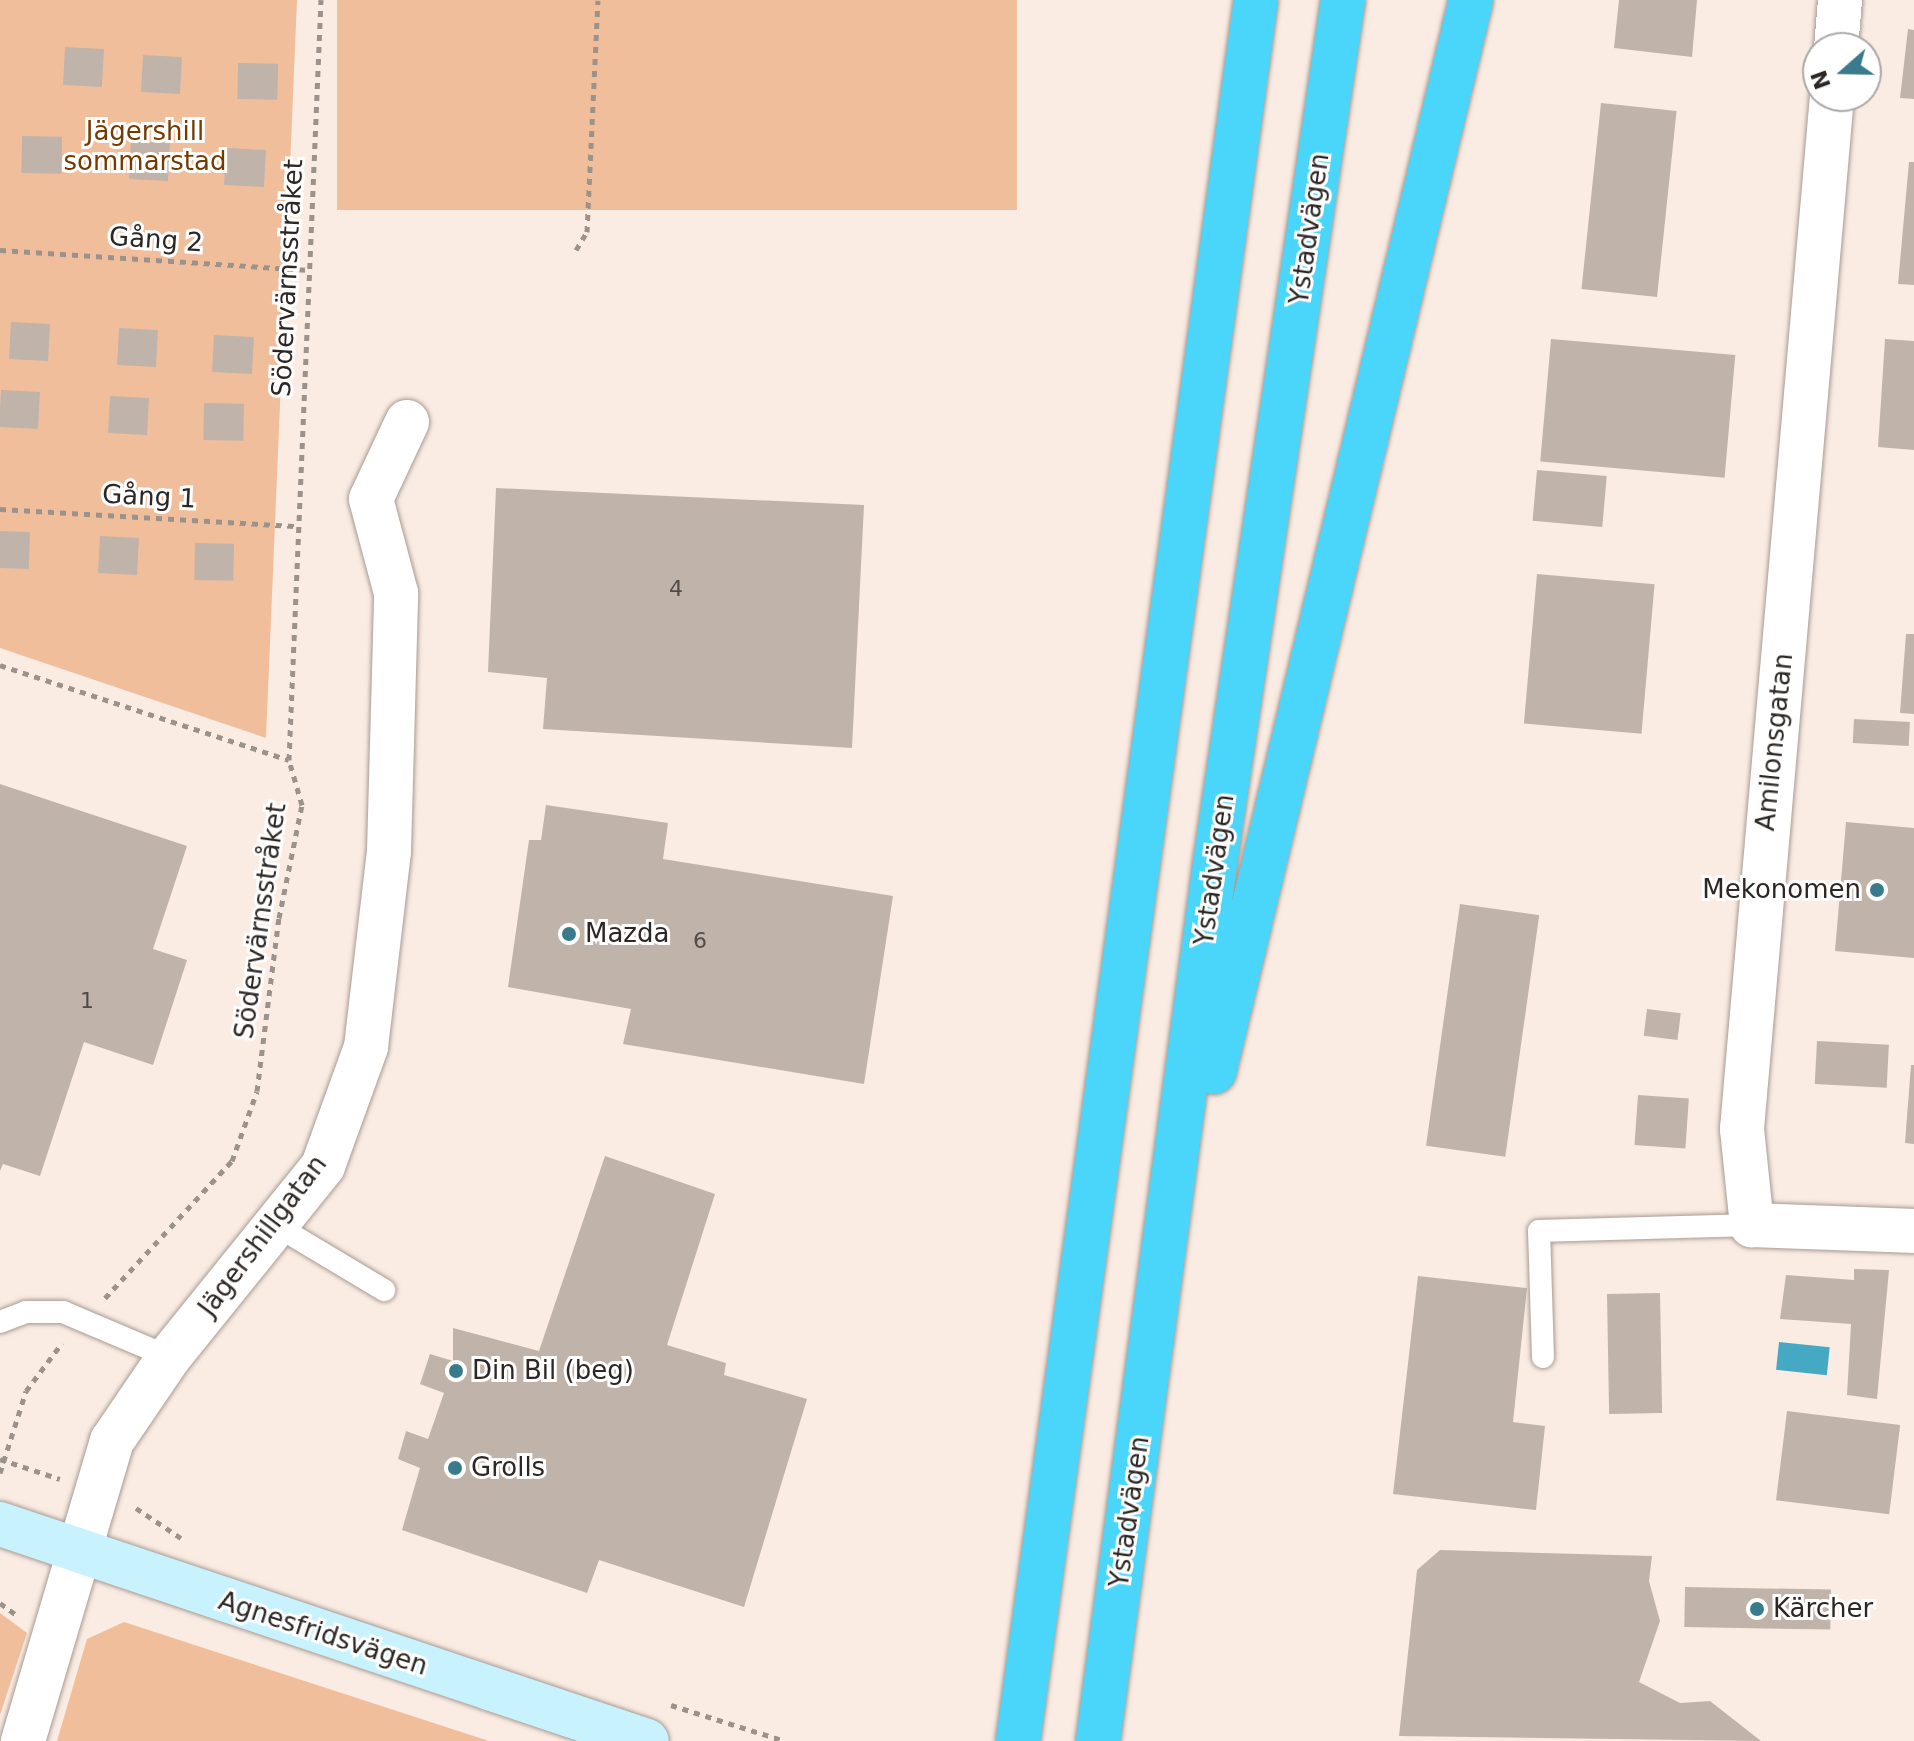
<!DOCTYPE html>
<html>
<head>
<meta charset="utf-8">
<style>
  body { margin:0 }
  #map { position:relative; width:1914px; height:1741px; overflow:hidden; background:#faece3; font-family:"DejaVu Sans",sans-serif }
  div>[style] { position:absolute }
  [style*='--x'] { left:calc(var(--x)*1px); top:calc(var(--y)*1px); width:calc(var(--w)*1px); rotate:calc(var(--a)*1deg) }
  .green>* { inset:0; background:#f1be9b; transform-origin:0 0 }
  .water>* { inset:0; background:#46a9c3; transform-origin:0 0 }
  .building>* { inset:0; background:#c0b3aa; transform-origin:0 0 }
  .path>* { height:5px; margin-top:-2.5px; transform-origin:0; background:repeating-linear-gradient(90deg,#9c928c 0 6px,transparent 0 12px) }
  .roads { filter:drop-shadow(0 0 2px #a89b93) drop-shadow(0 0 2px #a89b93) }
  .service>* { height:22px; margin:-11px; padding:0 11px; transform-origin:11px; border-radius:11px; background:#fff }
  .minor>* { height:44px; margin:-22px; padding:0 22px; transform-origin:22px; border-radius:22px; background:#fff }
  .secondary>* { height:44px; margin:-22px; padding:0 22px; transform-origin:22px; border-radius:22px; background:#c8f3fe }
  .motorway>* { height:44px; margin:-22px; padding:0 22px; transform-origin:22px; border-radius:22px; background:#49d6fa }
  .dots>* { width:22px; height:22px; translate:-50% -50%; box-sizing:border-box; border:4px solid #fff; border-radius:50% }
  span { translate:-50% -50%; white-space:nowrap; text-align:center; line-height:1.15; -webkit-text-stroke:6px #fff; paint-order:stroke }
  .number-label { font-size:22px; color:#514a46 }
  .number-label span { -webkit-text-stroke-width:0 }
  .park-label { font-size:26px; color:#753a00 }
  .street-label { font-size:26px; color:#2c2724 }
  .poi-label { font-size:26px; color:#2c2724 }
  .right { translate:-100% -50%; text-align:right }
  .left { translate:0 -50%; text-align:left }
  .north { position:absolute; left:1802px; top:32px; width:80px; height:80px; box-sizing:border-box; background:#fff; border:2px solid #aba9a7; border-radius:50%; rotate:250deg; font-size:22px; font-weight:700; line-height:32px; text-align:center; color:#2c2724 }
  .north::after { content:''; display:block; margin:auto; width:28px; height:36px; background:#397b8d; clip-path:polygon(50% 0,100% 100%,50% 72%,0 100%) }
</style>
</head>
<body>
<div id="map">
  <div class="green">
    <i style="clip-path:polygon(0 0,297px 0,266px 738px,0 648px)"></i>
    <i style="left:337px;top:0;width:680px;height:210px"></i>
    <i style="clip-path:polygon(0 1613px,27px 1633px,0 1715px)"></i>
    <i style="clip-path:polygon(124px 1622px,489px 1741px,57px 1741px,87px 1639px)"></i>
  </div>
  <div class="water">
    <i style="left:1779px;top:1342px;width:51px;height:28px;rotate:6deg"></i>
  </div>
  <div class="building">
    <i style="clip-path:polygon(1619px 0,1697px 0,1692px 57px,1614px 48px)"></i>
    <i style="clip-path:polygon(1908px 29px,1914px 30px,1914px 99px,1900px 98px)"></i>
    <i style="left:65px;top:47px;width:39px;height:38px;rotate:3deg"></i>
    <i style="left:143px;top:55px;width:39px;height:37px;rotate:3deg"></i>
    <i style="left:238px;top:63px;width:40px;height:36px;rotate:1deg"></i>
    <i style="left:1601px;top:103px;width:76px;height:187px;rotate:6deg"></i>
    <i style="left:22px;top:136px;width:40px;height:37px;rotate:1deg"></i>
    <i style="left:131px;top:141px;width:39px;height:38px;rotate:3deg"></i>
    <i style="left:226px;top:148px;width:40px;height:37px;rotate:3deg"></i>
    <i style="clip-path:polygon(1909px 162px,1914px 162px,1914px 285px,1898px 284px)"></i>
    <i style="left:11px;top:322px;width:39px;height:37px;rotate:3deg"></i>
    <i style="left:119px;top:328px;width:39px;height:37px;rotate:3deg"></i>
    <i style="left:214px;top:335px;width:40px;height:37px;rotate:3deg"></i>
    <i style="left:1551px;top:339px;width:185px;height:123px;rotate:5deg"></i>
    <i style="clip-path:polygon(1885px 339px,1914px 341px,1914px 450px,1878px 447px)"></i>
    <i style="left:1px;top:390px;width:39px;height:37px;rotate:3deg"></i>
    <i style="left:110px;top:396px;width:39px;height:37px;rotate:3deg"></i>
    <i style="left:204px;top:403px;width:40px;height:37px;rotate:1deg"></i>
    <i style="left:1537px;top:470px;width:70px;height:51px;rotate:5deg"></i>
    <i style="clip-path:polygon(496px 488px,864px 505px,852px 748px,543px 729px,547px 678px,488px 672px)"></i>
    <i style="left:0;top:531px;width:30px;height:37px;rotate:2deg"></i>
    <i style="left:100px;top:536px;width:39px;height:37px;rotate:3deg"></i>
    <i style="left:195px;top:543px;width:39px;height:37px;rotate:1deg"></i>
    <i style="left:1537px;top:574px;width:118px;height:150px;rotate:5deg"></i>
    <i style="clip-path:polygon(1906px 634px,1914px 634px,1914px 714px,1900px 713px)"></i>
    <i style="left:1854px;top:719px;width:56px;height:24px;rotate:3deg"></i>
    <i style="clip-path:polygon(0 784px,187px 846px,153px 949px,187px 960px,153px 1065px,84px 1042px,40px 1176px,3px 1164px,0 1171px)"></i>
    <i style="clip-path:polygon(546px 805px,668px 823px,663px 859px,893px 896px,864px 1084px,623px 1044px,631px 1009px,508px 987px,529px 840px,541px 840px)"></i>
    <i style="clip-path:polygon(1846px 822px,1914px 828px,1914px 958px,1835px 951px)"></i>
    <i style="left:1460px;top:904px;width:80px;height:244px;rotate:8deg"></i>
    <i style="left:1647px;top:1009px;width:34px;height:27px;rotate:7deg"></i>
    <i style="left:1817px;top:1041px;width:72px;height:43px;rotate:3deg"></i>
    <i style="clip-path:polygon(1911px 1065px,1914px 1065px,1914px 1144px,1905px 1143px)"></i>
    <i style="left:1638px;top:1095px;width:51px;height:50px;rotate:4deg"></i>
    <i style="clip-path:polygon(605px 1156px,715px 1194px,667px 1345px,726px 1363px,724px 1375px,807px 1399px,744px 1607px,599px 1560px,587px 1593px,402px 1530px,420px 1468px,398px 1459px,406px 1431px,428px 1439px,444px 1393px,420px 1384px,430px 1354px,453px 1361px,453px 1328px,539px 1351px)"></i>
    <i style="clip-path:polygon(1854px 1269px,1889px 1270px,1877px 1399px,1847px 1395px,1851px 1324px,1780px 1319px,1786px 1275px,1854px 1280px)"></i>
    <i style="clip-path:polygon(1418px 1276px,1527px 1288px,1513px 1422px,1545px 1426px,1536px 1510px,1393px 1494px)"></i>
    <i style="left:1660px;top:1293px;width:120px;height:53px;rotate:89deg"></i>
    <i style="left:1787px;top:1411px;width:114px;height:90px;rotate:7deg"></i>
    <i style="clip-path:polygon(1440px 1550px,1652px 1556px,1649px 1581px,1660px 1621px,1639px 1682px,1680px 1703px,1710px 1701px,1761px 1741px,1399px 1736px,1417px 1570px)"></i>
    <i style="left:1685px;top:1587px;width:146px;height:40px;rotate:1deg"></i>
  </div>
  <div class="path">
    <i style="--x:0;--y:250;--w:310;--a:3.7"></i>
    <i style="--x:576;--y:250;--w:21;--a:-59"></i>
    <i style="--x:587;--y:232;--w:232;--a:-87.3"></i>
    <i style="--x:0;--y:509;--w:295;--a:3.3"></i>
    <i style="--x:0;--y:665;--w:304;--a:18.2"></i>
    <i style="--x:105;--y:1298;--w:187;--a:-47.2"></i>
    <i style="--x:232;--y:1161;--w:74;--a:-70.3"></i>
    <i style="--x:257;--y:1091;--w:174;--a:-82.8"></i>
    <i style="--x:279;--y:918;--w:115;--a:-78.5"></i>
    <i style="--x:302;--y:805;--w:47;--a:-106.1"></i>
    <i style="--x:289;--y:760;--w:761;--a:-87.59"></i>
    <i style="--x:0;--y:1459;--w:63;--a:18.4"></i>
    <i style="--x:0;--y:1473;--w:86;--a:-72.4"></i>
    <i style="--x:26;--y:1391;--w:60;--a:-53.1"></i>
    <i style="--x:136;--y:1508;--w:54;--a:33.7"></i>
    <i style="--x:0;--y:1603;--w:22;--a:36"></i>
    <i style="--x:671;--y:1705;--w:120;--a:17.5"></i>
  </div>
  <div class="roads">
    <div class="service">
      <i style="--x:277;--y:1226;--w:125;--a:30.9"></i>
      <i style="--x:0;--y:1322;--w:28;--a:-21"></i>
      <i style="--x:26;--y:1312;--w:37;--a:0"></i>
      <i style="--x:63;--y:1312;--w:115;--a:23"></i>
      <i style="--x:1543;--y:1357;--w:126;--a:-91.8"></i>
      <i style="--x:1539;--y:1231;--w:213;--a:-1.6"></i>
    </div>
    <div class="minor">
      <i style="--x:1836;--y:48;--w:48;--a:-85.2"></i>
      <i style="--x:1832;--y:96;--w:1037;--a:94.98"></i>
      <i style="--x:1742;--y:1129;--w:97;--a:84.1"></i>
      <i style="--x:1752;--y:1225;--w:162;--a:2.1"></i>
      <i style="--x:23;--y:1741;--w:313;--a:-73.5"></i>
      <i style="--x:112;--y:1441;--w:102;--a:-55.8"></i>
      <i style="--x:169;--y:1357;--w:245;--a:-51.1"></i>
      <i style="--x:323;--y:1166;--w:127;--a:-70.1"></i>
      <i style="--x:366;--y:1047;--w:197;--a:-83.3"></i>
      <i style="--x:389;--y:851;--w:258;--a:-88.4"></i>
      <i style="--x:396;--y:593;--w:97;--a:-104.9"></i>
      <i style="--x:371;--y:499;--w:85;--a:-64.9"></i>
    </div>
    <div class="secondary">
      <i style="--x:0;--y:1524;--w:682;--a:18.54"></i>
    </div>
    <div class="motorway">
      <i style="--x:1214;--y:1072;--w:1102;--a:-76.52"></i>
      <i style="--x:1018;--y:1741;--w:1757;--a:-82.22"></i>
      <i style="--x:1098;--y:1741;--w:886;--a:-82.41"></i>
      <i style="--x:1215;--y:863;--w:872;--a:-81.56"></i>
    </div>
  </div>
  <div class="dots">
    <i style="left:1877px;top:890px;background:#397b8d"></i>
    <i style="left:569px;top:934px;background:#397b8d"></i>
    <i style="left:456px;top:1371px;background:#397b8d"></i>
    <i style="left:455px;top:1468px;background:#397b8d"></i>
    <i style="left:1757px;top:1609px;background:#397b8d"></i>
  </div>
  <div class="number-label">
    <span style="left:676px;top:589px">4</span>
    <span style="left:700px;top:941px">6</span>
    <span style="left:87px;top:1001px">1</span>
  </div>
  <div class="park-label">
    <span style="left:145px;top:147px">Jägershill<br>sommarstad</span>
  </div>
  <div class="street-label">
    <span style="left:1310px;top:229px;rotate:-82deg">Ystadvägen</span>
    <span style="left:156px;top:240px;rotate:4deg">Gång 2</span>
    <span style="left:288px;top:278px;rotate:-87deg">Södervärnsstråket</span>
    <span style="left:149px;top:497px;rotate:3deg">Gång 1</span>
    <span style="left:1775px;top:742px;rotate:-84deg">Amilonsgatan</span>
    <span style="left:1215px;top:870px;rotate:-82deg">Ystadvägen</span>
    <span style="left:261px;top:921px;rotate:-82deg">Södervärnsstråket</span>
    <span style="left:263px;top:1236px;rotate:-53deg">Jägershillgatan</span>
    <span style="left:1130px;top:1512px;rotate:-82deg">Ystadvägen</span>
    <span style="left:323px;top:1634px;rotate:18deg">Agnesfridsvägen</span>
  </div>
  <div class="poi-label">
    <span class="right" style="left:1861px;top:890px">Mekonomen</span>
    <span class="left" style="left:585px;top:934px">Mazda</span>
    <span class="left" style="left:472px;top:1371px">Din Bil (beg)</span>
    <span class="left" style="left:471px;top:1468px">Grolls</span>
    <span class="left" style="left:1773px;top:1609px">Kärcher</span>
  </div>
  <div class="north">N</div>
</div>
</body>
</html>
